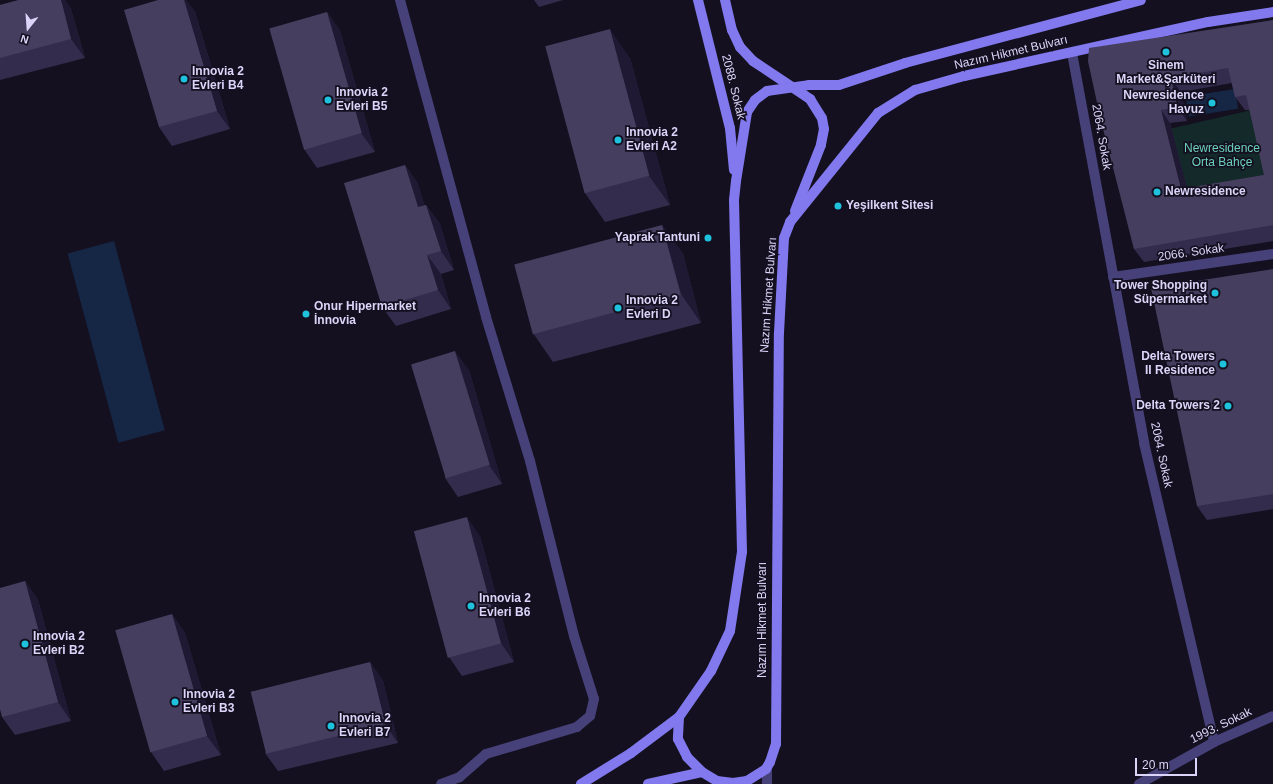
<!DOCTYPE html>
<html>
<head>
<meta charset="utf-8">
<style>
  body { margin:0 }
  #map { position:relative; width:1273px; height:784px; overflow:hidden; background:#141020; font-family:Arial,sans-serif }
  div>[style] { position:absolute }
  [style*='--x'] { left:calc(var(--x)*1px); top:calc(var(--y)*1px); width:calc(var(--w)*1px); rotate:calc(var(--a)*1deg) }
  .green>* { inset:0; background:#142929; transform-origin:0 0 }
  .water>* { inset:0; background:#162645; transform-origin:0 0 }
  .minor>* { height:10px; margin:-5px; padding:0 5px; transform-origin:5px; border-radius:5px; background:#464179 }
  .secondary>* { height:10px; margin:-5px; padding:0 5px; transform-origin:5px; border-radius:5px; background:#8179ed }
  .wall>* { inset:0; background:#342c4c }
  .shaded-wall>* { inset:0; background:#1f1933 }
  .building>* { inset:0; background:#463e5f; transform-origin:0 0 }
  .dots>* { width:11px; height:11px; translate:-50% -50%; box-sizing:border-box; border:2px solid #141020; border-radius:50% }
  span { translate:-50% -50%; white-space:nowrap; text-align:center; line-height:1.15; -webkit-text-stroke:3.5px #141020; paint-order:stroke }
  .street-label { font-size:12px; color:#dbd5f9 }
  .poi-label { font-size:12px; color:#dbd5f9; font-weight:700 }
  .left { translate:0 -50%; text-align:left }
  .right { translate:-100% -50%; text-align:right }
  .park-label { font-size:12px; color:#6bd0bb }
  .north { position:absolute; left:8px; top:8px; width:40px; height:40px; -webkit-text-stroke:3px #141020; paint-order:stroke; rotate:197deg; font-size:11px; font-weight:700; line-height:16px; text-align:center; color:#dbd5f9 }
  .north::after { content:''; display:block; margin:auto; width:14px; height:18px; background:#dbd5f9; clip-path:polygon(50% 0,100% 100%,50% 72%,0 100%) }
  .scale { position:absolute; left:1135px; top:758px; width:62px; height:18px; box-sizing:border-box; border:2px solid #dbd5f9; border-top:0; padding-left:5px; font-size:12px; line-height:14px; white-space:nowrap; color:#dbd5f9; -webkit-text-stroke:3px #141020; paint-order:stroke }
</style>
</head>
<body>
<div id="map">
  <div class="green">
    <i style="left:1256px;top:109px;width:78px;height:87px;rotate:77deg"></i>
  </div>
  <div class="water">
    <i style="left:1235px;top:89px;width:20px;height:50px;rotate:81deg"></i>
    <i style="left:114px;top:241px;width:196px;height:48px;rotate:75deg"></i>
  </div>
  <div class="minor">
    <i style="--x:400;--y:0;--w:328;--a:74.8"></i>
    <i style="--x:486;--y:317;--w:151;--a:73"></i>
    <i style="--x:530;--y:461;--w:180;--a:75.9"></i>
    <i style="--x:574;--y:636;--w:66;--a:72.4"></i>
    <i style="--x:594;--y:699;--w:17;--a:103"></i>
    <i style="--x:590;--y:716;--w:17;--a:140"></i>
    <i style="--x:577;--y:727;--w:95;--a:163.5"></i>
    <i style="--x:486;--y:754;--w:35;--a:139"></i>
    <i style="--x:460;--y:777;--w:20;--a:160"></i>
    <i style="--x:1072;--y:53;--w:397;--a:79.5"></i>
    <i style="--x:1144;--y:443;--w:307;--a:76.8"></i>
    <i style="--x:1113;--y:277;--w:162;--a:-8.2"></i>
    <i style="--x:767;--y:784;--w:17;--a:-90"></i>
    <i style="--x:1139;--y:784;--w:86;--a:-29.2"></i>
    <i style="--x:1214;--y:742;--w:64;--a:-23.8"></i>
  </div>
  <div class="secondary">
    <i style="--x:698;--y:0;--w:132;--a:76"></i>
    <i style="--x:730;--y:128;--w:42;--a:84.6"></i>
    <i style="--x:725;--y:0;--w:31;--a:77"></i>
    <i style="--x:732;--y:30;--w:19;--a:65"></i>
    <i style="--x:740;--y:47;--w:19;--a:47"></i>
    <i style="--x:753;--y:61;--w:69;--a:33.7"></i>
    <i style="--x:810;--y:99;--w:22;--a:58"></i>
    <i style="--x:822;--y:118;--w:11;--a:80"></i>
    <i style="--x:824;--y:129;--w:16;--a:101"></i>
    <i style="--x:821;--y:145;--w:71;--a:111.5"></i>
    <i style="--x:679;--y:717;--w:22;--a:93"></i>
    <i style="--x:678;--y:739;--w:20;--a:63"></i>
    <i style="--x:687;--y:757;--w:21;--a:45"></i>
    <i style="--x:702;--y:772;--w:17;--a:31"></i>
    <i style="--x:717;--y:781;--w:16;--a:7"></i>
    <i style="--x:733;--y:783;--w:14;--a:-8"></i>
    <i style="--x:747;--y:781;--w:22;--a:-32"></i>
    <i style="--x:766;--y:769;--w:8;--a:-60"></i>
    <i style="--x:770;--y:762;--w:19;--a:-72"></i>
    <i style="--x:776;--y:744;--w:411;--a:-89.6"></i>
    <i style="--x:779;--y:333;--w:95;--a:-87"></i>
    <i style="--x:784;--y:238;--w:17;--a:-69"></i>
    <i style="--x:790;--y:222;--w:140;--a:-51.1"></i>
    <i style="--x:878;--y:113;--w:44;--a:-31.9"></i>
    <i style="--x:915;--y:90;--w:51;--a:-15.9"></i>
    <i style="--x:964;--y:76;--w:250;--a:-12.5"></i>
    <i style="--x:1208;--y:22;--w:66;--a:-8.7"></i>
    <i style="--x:581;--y:784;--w:59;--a:-31.8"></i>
    <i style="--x:631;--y:753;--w:60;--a:-36.9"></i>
    <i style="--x:679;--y:717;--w:56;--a:-55.2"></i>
    <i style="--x:711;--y:671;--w:44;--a:-64.6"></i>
    <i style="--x:730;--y:631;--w:80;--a:-81.4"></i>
    <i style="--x:742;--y:552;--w:352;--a:-91.3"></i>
    <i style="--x:734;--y:200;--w:19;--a:-84"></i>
    <i style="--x:736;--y:181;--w:70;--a:-80.9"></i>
    <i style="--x:747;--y:112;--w:14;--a:-56"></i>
    <i style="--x:755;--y:100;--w:15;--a:-37"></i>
    <i style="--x:767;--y:91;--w:42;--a:-8.1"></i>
    <i style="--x:809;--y:85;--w:30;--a:0"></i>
    <i style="--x:839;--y:85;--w:70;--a:-18.4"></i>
    <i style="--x:905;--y:63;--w:244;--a:-14.9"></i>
    <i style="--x:648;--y:784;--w:55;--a:-12.5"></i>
  </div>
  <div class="wall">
    <i style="clip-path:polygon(19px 0,65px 0,71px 9px,85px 58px,0 80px,0 5px)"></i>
    <i style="clip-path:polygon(158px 0,186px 0,195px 12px,230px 129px,172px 146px,159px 127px)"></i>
    <i style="clip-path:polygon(534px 0,563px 0,539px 7px)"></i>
    <i style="clip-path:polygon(327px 12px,340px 31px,375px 152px,317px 168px,304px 149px)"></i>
    <i style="clip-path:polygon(evenodd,1273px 20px,1273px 241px,1144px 262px,1134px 249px,1088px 61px,1273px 20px,1232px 83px,1235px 97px,1245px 110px,1250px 110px,1264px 175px,1187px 188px,1170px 123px,1187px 121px,1181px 92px,1232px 83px)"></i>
    <i style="clip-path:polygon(630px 58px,670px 205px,605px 222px,585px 193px)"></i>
    <i style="clip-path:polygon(405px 165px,418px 184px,424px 205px,426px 205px,440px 224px,454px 270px,441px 274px,451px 309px,396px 326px,382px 307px)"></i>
    <i style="clip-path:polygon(662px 225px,683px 254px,701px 323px,553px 362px,533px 333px)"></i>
    <i style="clip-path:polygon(1273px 269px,1273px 509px,1207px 520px,1197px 506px)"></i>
    <i style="clip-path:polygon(469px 370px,502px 484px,458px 497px,445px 478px)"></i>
    <i style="clip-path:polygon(480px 536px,514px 662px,462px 676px,449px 657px)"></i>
    <i style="clip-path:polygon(25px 581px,38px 600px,71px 721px,15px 735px,2px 717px)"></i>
    <i style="clip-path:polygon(172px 614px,185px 633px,221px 755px,164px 771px,151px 752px)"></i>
    <i style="clip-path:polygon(370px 662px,383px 681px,398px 743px,278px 771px,265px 753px)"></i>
  </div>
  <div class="shaded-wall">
    <i style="clip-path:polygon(61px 0,65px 0,71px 9px,85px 58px,71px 39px)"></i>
    <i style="clip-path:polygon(184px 0,186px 0,195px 12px,230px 129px,217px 111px)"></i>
    <i style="clip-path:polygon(327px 12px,340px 31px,375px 152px,361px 133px)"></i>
    <i style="clip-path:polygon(610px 29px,630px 58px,670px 205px,649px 176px)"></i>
    <i style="clip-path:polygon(1171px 78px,1181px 92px,1187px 121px,1177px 107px)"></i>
    <i style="clip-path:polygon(1161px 110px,1170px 123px,1191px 203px,1181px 189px)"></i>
    <i style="clip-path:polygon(405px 165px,418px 184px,431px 226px,418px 207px)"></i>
    <i style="clip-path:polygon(426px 205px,440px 224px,454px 270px,441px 251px)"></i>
    <i style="clip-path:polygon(662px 225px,683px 254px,701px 323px,681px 294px)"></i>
    <i style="clip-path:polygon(427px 255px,441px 274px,451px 309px,438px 290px)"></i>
    <i style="clip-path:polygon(455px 351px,469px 370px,502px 484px,489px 465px)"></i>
    <i style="clip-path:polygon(467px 517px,480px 536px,514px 662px,501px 643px)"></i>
    <i style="clip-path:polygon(25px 581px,38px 600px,71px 721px,58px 702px)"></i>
    <i style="clip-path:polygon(172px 614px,185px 633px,221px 755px,207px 736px)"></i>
    <i style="clip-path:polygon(370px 662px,383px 681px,398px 743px,385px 724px)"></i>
  </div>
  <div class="building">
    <i style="clip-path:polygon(19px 0,61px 0,71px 39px,0 58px,0 5px)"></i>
    <i style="clip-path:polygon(158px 0,184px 0,217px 111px,159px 127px,124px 10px)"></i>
    <i style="left:327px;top:12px;width:126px;height:60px;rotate:74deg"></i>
    <i style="clip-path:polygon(evenodd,1273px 20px,1273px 225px,1134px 249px,1101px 121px,1088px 61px,1089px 48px,1273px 20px,1228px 68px,1235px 97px,1246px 95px,1264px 175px,1181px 189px,1161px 110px,1177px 107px,1171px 78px,1228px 68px)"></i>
    <i style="left:610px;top:29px;width:152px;height:67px;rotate:75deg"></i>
    <i style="clip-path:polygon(405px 165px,418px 207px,426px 205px,441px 251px,427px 255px,438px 290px,382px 307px,344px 183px)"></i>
    <i style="left:662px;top:225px;width:72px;height:153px;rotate:75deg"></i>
    <i style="clip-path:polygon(1273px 269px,1273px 494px,1197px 506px,1151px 288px)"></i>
    <i style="left:455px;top:351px;width:119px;height:46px;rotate:73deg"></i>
    <i style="left:467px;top:517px;width:131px;height:55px;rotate:75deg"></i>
    <i style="clip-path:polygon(25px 581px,58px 702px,2px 717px,0 709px,0 588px)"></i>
    <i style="left:172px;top:614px;width:127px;height:59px;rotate:74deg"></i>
    <i style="left:370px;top:662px;width:64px;height:123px;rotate:76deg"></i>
  </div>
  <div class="dots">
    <i style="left:1166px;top:52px;background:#1ec2dd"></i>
    <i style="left:184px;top:79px;background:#1ec2dd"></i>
    <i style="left:328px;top:100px;background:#1ec2dd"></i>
    <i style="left:1212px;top:103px;background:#1ec2dd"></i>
    <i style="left:618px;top:140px;background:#1ec2dd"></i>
    <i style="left:1157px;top:192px;background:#1ec2dd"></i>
    <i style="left:838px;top:206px;background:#1ec2dd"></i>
    <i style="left:708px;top:238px;background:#1ec2dd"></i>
    <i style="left:1215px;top:293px;background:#1ec2dd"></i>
    <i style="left:618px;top:308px;background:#1ec2dd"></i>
    <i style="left:306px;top:314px;background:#1ec2dd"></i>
    <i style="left:1223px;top:364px;background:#1ec2dd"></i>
    <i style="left:1228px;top:406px;background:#1ec2dd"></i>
    <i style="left:471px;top:606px;background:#1ec2dd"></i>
    <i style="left:25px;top:644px;background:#1ec2dd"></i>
    <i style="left:175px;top:702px;background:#1ec2dd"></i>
    <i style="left:331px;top:726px;background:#1ec2dd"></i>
  </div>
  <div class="street-label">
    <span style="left:1011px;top:53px;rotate:-13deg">Nazım Hikmet Bulvarı</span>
    <span style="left:733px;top:87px;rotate:76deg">2088. Sokak</span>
    <span style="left:1101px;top:137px;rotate:80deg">2064. Sokak</span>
    <span style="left:1191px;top:253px;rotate:-8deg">2066. Sokak</span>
    <span style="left:769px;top:295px;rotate:-86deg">Nazım Hikmet Bulvarı</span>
    <span style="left:1161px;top:455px;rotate:78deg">2064. Sokak</span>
    <span style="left:763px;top:620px;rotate:-90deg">Nazım Hikmet Bulvarı</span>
    <span style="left:1221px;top:726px;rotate:-26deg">1993. Sokak</span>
  </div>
  <div class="poi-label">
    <span style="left:1166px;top:73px">Sinem<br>Market&amp;Şarküteri</span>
    <span class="left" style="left:192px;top:79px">Innovia 2<br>Evleri B4</span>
    <span class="left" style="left:336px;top:100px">Innovia 2<br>Evleri B5</span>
    <span class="right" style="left:1204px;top:103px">Newresidence<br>Havuz</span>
    <span class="left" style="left:626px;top:140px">Innovia 2<br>Evleri A2</span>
    <span class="left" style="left:1165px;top:192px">Newresidence</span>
    <span class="left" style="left:846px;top:206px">Yeşilkent Sitesi</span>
    <span class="right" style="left:700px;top:238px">Yaprak Tantuni</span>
    <span class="right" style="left:1207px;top:293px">Tower Shopping<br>Süpermarket</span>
    <span class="left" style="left:626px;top:308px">Innovia 2<br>Evleri D</span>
    <span class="left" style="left:314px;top:314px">Onur Hipermarket<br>İnnovia</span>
    <span class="right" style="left:1215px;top:364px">Delta Towers<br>II Residence</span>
    <span class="right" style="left:1220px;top:406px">Delta Towers 2</span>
    <span class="left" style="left:479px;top:606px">Innovia 2<br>Evleri B6</span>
    <span class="left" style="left:33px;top:644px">Innovia 2<br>Evleri B2</span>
    <span class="left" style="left:183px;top:702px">Innovia 2<br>Evleri B3</span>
    <span class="left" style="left:339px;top:726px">Innovia 2<br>Evleri B7</span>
  </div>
  <div class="park-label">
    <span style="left:1222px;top:156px">Newresidence<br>Orta Bahçe</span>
  </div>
  <div class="north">N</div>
  <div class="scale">20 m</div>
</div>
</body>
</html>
